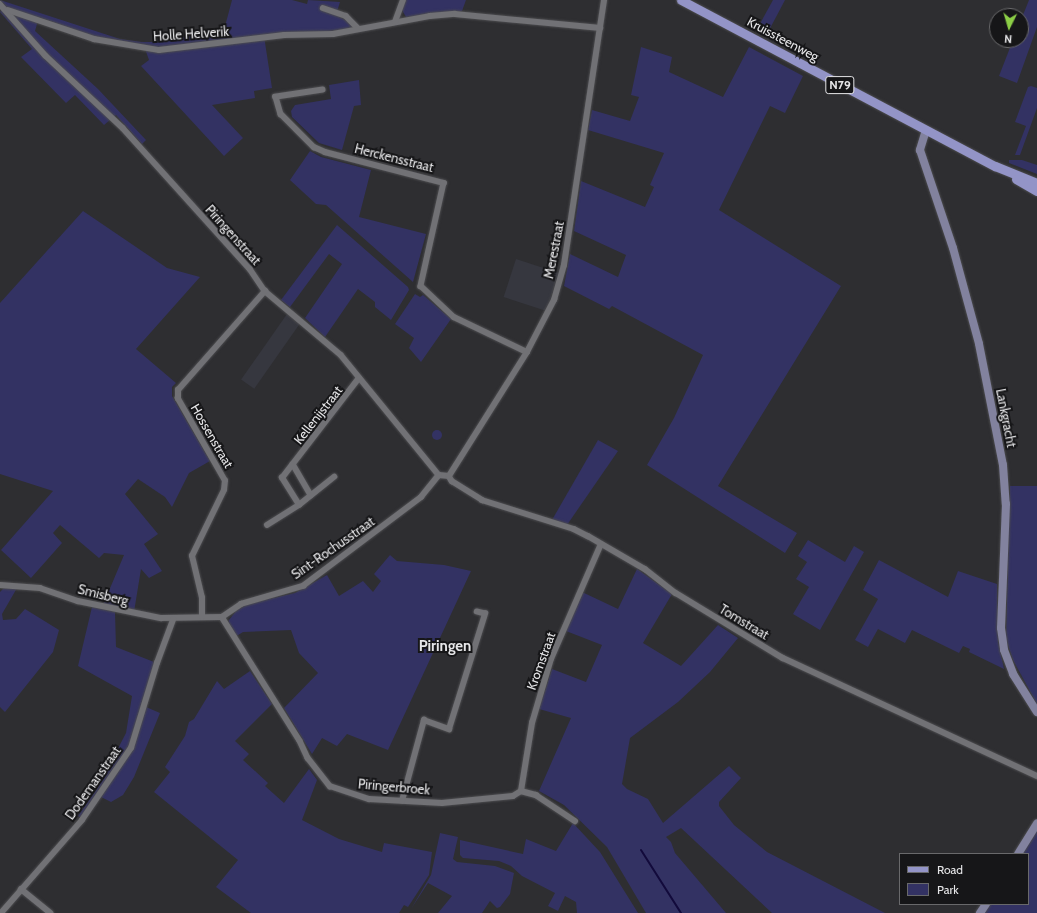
<!DOCTYPE html>
<html>
<head>
<meta charset="utf-8">
<style>
  body { margin:0 }
  #map { position:relative; width:1037px; height:913px; overflow:hidden; background:#2e2e31; font-family:Cabin,sans-serif }
  div>[style] { position:absolute }
  [style*='--x'] { left:calc(var(--x)*1px); top:calc(var(--y)*1px); width:calc(var(--w)*1px); rotate:calc(var(--a)*1deg) }
  .built>* { inset:0; background:#36373f; transform-origin:0 0 }
  .green>* { inset:0; background:#333263 }
  .round { border-radius:50% }
  .stream>* { height:2px; margin:-1px; padding:0 1px; transform-origin:1px; border-radius:1px; background:#120a3b }
  .roads { filter:drop-shadow(0 0 1px #4c4c4f) drop-shadow(0 0 1px #4c4c4f) }
  .street>* { height:5.5px; margin:-2.75px; padding:0 2.75px; transform-origin:2.75px; border-radius:2.75px; background:#717175 }
  .secondary>* { height:8px; margin:-4px; padding:0 4px; transform-origin:4px; border-radius:4px; background:#82829e }
  .primary>* { height:9px; margin:-4.5px; padding:0 4.5px; transform-origin:4.5px; border-radius:4.5px; background:#9394c7 }
  span { translate:-50% -50%; white-space:nowrap; text-align:center; line-height:1.15; -webkit-text-stroke:4px #161618; paint-order:stroke }
  .shield-label span { padding:1px 3px; background:#161618; border:1px solid; border-radius:3px; -webkit-text-stroke-width:0 }
  .shield-label { font-size:12px; color:#e6e6e8; font-weight:700 }
  .street-label { font-size:13px; color:#e6e6e8 }
  .quarter-label { font-size:15px; color:#e6e6e8; font-weight:700 }
  .legend { position:absolute; left:899px; top:853px; width:130px; height:52px; box-sizing:border-box; background:#161618; border:1px solid #69696b; margin:0; padding:5px 7px; list-style:none; font-size:12px; color:#e6e6e8 }
  .legend li { display:flex; align-items:center; gap:8px; height:20px }
  .legend b { width:20px; border:1px solid #69696b }
  .north { position:absolute; left:989px; top:8px; width:40px; height:40px; box-sizing:border-box; background:#161618; border:1px solid #69696b; border-radius:50%; rotate:185deg; font-size:11px; font-weight:700; line-height:16px; text-align:center; color:#e6e6e8 }
  .north::after { content:''; display:block; margin:auto; width:14px; height:18px; background:#8bce46; clip-path:polygon(50% 0,100% 100%,50% 72%,0 100%) }
</style>
</head>
<body>
<div id="map">
  <div class="built">
    <i style="left:516px;top:259px;width:45px;height:40px;rotate:18deg"></i>
    <i style="left:287px;top:314px;width:16px;height:80px;rotate:35deg"></i>
  </div>
  <div class="green">
    <i style="clip-path:polygon(0 0,120px 39px,142px 42px,159px 42px,224px 30px,232px 0,292px 0,307px 4px,308px 0,340px 2px,336px 15px,349px 22px,353px 29px,264px 36px,272px 88px,254px 91px,255px 98px,212px 105px,243px 138px,224px 156px,141px 66px,149px 60px,144px 46px,93px 36px,39px 17px,35px 31px,98px 89px,146px 140px,142px 144px,116px 115px,104px 125px,75px 95px,66px 103px,21px 57px,32px 49px,0 12px,6px 6px)"></i>
    <i style="clip-path:polygon(405px 0,466px 0,462px 11px,406px 17px,402px 10px)"></i>
    <i style="clip-path:polygon(773px 0,785px 0,766px 36px,756px 31px)"></i>
    <i style="clip-path:polygon(1029px 0,1037px 0,1037px 27px,1017px 83px,999px 76px,1013px 40px,1021px 40px,1021px 20px)"></i>
    <i style="clip-path:polygon(641px 47px,672px 57px,669px 72px,723px 97px,749px 47px,803px 76px,785px 113px,770px 106px,719px 210px,841px 286px,718px 486px,797px 533px,785px 553px,647px 465px,674px 418px,703px 355px,612px 306px,609px 309px,564px 286px,570px 254px,618px 277px,626px 255px,574px 231px,581px 181px,645px 207px,654px 187px,650px 185px,664px 153px,588px 130px,592px 110px,630px 121px,639px 97px,631px 95px)"></i>
    <i style="clip-path:polygon(359px 80px,361px 105px,354px 106px,342px 150px,319px 143px,292px 117px,291px 111px,295px 105px,331px 99px,329px 85px)"></i>
    <i style="clip-path:polygon(1031px 86px,1037px 88px,1037px 108px,1020px 155px,1015px 155px,1026px 126px,1015px 122px,1028px 87px)"></i>
    <i style="clip-path:polygon(310px 151px,321px 157px,371px 170px,359px 217px,426px 234px,413px 282px,326px 205px,316px 204px,290px 180px)"></i>
    <i style="clip-path:polygon(1009px 160px,1022px 160px,1037px 165px,1037px 174px,1009px 163px)"></i>
    <i style="clip-path:polygon(83px 211px,167px 268px,200px 277px,136px 349px,176px 383px,172px 387px,172px 396px,210px 461px,189px 473px,172px 507px,165px 497px,138px 479px,125px 494px,158px 534px,144px 544px,162px 571px,149px 578px,141px 569px,134px 612px,103px 605px,124px 555px,104px 553px,99px 558px,60px 525px,53px 533px,62px 543px,31px 578px,1px 550px,53px 491px,0 474px,0 303px)"></i>
    <i style="clip-path:polygon(337px 225px,408px 287px,409px 290px,391px 320px,375px 307px,375px 302px,358px 289px,325px 337px,305px 318px,342px 264px,329px 254px,290px 307px,281px 300px)"></i>
    <i style="clip-path:polygon(415px 294px,420px 297px,423px 295px,451px 319px,421px 362px,409px 348px,414px 338px,395px 324px)"></i>
    <i class="round" style="left:432px;top:430px;width:10px;height:10px"></i>
    <i style="clip-path:polygon(598px 440px,618px 451px,567px 525px,552px 520px)"></i>
    <i style="clip-path:polygon(1010px 486px,1037px 486px,1037px 704px,1013px 660px,1006px 639px)"></i>
    <i style="clip-path:polygon(808px 540px,845px 562px,854px 546px,864px 552px,820px 630px,793px 614px,809px 587px,796px 579px,807px 562px,798px 556px)"></i>
    <i style="clip-path:polygon(390px 555px,397px 561px,444px 565px,471px 571px,388px 750px,347px 734px,337px 746px,322px 738px,312px 754px,284px 708px,318px 673px,299px 653px,291px 630px,243px 632px,235px 637px,228px 623px,229px 620px,236px 611px,248px 604px,295px 593px,327px 575px,339px 596px,363px 581px,373px 592px,381px 581px,374px 574px)"></i>
    <i style="clip-path:polygon(879px 560px,948px 597px,958px 571px,997px 584px,998px 641px,1004px 669px,969px 652px,970px 649px,963px 646px,959px 653px,912px 630px,905px 643px,878px 629px,868px 647px,855px 640px,878px 599px,863px 590px)"></i>
    <i style="clip-path:polygon(637px 569px,672px 594px,643px 643px,681px 666px,718px 625px,738px 638px,710px 672px,678px 702px,630px 738px,622px 784px,627px 789px,648px 799px,663px 823px,729px 766px,741px 778px,719px 802px,719px 806px,734px 825px,767px 852px,885px 913px,772px 913px,681px 828px,666px 837px,671px 842px,675px 853px,726px 913px,646px 913px,607px 847px,564px 805px,539px 791px,571px 718px,539px 709px,552px 669px,586px 682px,602px 645px,566px 631px,582px 592px,618px 609px)"></i>
    <i style="clip-path:polygon(4px 588px,17px 588px,2px 614px,3px 620px,16px 619px,25px 609px,59px 630px,53px 652px,5px 712px,0 707px,0 592px)"></i>
    <i style="clip-path:polygon(92px 607px,115px 612px,116px 647px,154px 662px,137px 739px,146px 707px,160px 713px,134px 777px,123px 795px,111px 802px,99px 796px,81px 818px,78px 816px,97px 789px,126px 733px,132px 696px,78px 666px)"></i>
    <i style="clip-path:polygon(250px 671px,272px 704px,235px 741px,249px 754px,243px 760px,268px 783px,265px 786px,284px 803px,309px 769px,317px 780px,302px 820px,339px 839px,382px 852px,384px 843px,432px 852px,429px 875px,408px 907px,404px 905px,399px 913px,251px 913px,216px 887px,238px 860px,154px 792px,170px 772px,165px 767px,185px 736px,189px 722px,194px 719px,217px 681px,224px 689px)"></i>
    <i style="clip-path:polygon(573px 823px,600px 852px,638px 913px,577px 913px,576px 902px,565px 896px,558px 911px,548px 906px,555px 893px,522px 876px,511px 866px,499px 861px,463px 858px,460px 855px,460px 840px,523px 854px,526px 839px,556px 851px)"></i>
    <i style="clip-path:polygon(1037px 830px,1037px 913px,984px 913px,990px 904px,1028px 904px,1028px 854px,1022px 854px)"></i>
    <i style="clip-path:polygon(440px 833px,458px 837px,453px 859px,457px 862px,495px 866px,514px 873px,510px 894px,500px 907px,497px 908px,490px 901px,482px 913px,438px 913px,452px 896px,428px 883px,411px 909px,431px 875px)"></i>
  </div>
  <div class="stream">
    <i style="--x:641;--y:850;--w:75;--a:57.6"></i>
  </div>
  <div class="roads">
    <div class="street">
      <i style="--x:0;--y:4;--w:69;--a:48.5"></i>
      <i style="--x:46;--y:56;--w:105;--a:43.1"></i>
      <i style="--x:123;--y:128;--w:190;--a:48"></i>
      <i style="--x:250;--y:269;--w:27;--a:56"></i>
      <i style="--x:265;--y:291;--w:99;--a:40.1"></i>
      <i style="--x:341;--y:355;--w:155;--a:50.8"></i>
      <i style="--x:439;--y:475;--w:10;--a:6"></i>
      <i style="--x:323;--y:8;--w:24;--a:19"></i>
      <i style="--x:346;--y:16;--w:18;--a:45"></i>
      <i style="--x:8;--y:10;--w:91;--a:18.6"></i>
      <i style="--x:94;--y:39;--w:66;--a:9.6"></i>
      <i style="--x:159;--y:50;--w:126;--a:-6.8"></i>
      <i style="--x:284;--y:35;--w:49;--a:-1.2"></i>
      <i style="--x:333;--y:34;--w:99;--a:-10.5"></i>
      <i style="--x:430;--y:16;--w:25;--a:-5"></i>
      <i style="--x:455;--y:14;--w:146;--a:5.5"></i>
      <i style="--x:395;--y:22;--w:23;--a:-70"></i>
      <i style="--x:323;--y:90;--w:48;--a:171.5"></i>
      <i style="--x:276;--y:97;--w:18;--a:74"></i>
      <i style="--x:281;--y:114;--w:47;--a:45"></i>
      <i style="--x:314;--y:147;--w:12;--a:24"></i>
      <i style="--x:325;--y:152;--w:123;--a:14.6"></i>
      <i style="--x:444;--y:183;--w:106;--a:102.6"></i>
      <i style="--x:421;--y:286;--w:45;--a:43.2"></i>
      <i style="--x:454;--y:317;--w:81;--a:25.6"></i>
      <i style="--x:293;--y:464;--w:36;--a:60"></i>
      <i style="--x:449;--y:476;--w:6;--a:59"></i>
      <i style="--x:452;--y:481;--w:36;--a:32"></i>
      <i style="--x:482;--y:500;--w:96;--a:17.5"></i>
      <i style="--x:574;--y:529;--w:16;--a:27"></i>
      <i style="--x:588;--y:536;--w:66;--a:30.1"></i>
      <i style="--x:645;--y:569;--w:39;--a:38"></i>
      <i style="--x:676;--y:593;--w:125;--a:31.3"></i>
      <i style="--x:783;--y:658;--w:280;--a:24.9"></i>
      <i style="--x:449;--y:476;--w:146;--a:-57.8"></i>
      <i style="--x:527;--y:352;--w:59;--a:-62.6"></i>
      <i style="--x:554;--y:300;--w:36;--a:-74"></i>
      <i style="--x:564;--y:265;--w:268;--a:-81.4"></i>
      <i style="--x:299;--y:505;--w:32;--a:-122"></i>
      <i style="--x:282;--y:478;--w:126;--a:-52.4"></i>
      <i style="--x:267;--y:525;--w:38;--a:-32"></i>
      <i style="--x:299;--y:505;--w:45;--a:-38.7"></i>
      <i style="--x:0;--y:585;--w:40;--a:4.3"></i>
      <i style="--x:40;--y:588;--w:40;--a:18.9"></i>
      <i style="--x:78;--y:601;--w:85;--a:11.6"></i>
      <i style="--x:161;--y:618;--w:61;--a:-0.9"></i>
      <i style="--x:222;--y:617;--w:23;--a:-34"></i>
      <i style="--x:241;--y:604;--w:65;--a:-16.2"></i>
      <i style="--x:303;--y:586;--w:148;--a:-37"></i>
      <i style="--x:421;--y:497;--w:28;--a:-51"></i>
      <i style="--x:202;--y:617;--w:19;--a:-90"></i>
      <i style="--x:202;--y:598;--w:43;--a:-103.4"></i>
      <i style="--x:192;--y:556;--w:73;--a:-64.1"></i>
      <i style="--x:224;--y:490;--w:9;--a:-84"></i>
      <i style="--x:225;--y:481;--w:95;--a:-119.8"></i>
      <i style="--x:178;--y:399;--w:9;--a:-90"></i>
      <i style="--x:178;--y:390;--w:132;--a:-48.7"></i>
      <i style="--x:222;--y:617;--w:146;--a:57.8"></i>
      <i style="--x:300;--y:741;--w:19;--a:65"></i>
      <i style="--x:308;--y:758;--w:36;--a:52"></i>
      <i style="--x:330;--y:786;--w:41;--a:18.4"></i>
      <i style="--x:369;--y:799;--w:73;--a:3.1"></i>
      <i style="--x:442;--y:803;--w:71;--a:-5.6"></i>
      <i style="--x:513;--y:796;--w:9;--a:-32"></i>
      <i style="--x:521;--y:791;--w:69;--a:-80.8"></i>
      <i style="--x:532;--y:723;--w:67;--a:-73.5"></i>
      <i style="--x:551;--y:659;--w:125;--a:-66.5"></i>
      <i style="--x:521;--y:791;--w:16;--a:15"></i>
      <i style="--x:536;--y:795;--w:47;--a:33.7"></i>
      <i style="--x:402;--y:801;--w:84;--a:-74.8"></i>
      <i style="--x:424;--y:720;--w:27;--a:20"></i>
      <i style="--x:449;--y:729;--w:121;--a:-72.6"></i>
      <i style="--x:485;--y:614;--w:8;--a:-166"></i>
      <i style="--x:21;--y:889;--w:38;--a:39"></i>
      <i style="--x:1;--y:913;--w:123;--a:-48.9"></i>
      <i style="--x:82;--y:820;--w:87;--a:-55.8"></i>
      <i style="--x:131;--y:748;--w:89;--a:-73"></i>
      <i style="--x:157;--y:663;--w:46;--a:-69.6"></i>
    </div>
    <div class="secondary">
      <i style="--x:926;--y:130;--w:21;--a:107"></i>
      <i style="--x:920;--y:150;--w:103;--a:71.4"></i>
      <i style="--x:953;--y:248;--w:99;--a:74.8"></i>
      <i style="--x:979;--y:344;--w:123;--a:78.8"></i>
      <i style="--x:1003;--y:465;--w:39;--a:86"></i>
      <i style="--x:1006;--y:504;--w:124;--a:92.3"></i>
      <i style="--x:1001;--y:628;--w:22;--a:82"></i>
      <i style="--x:1004;--y:650;--w:26;--a:69"></i>
      <i style="--x:1013;--y:674;--w:45;--a:57.7"></i>
      <i style="--x:1018;--y:854;--w:36;--a:-58"></i>
      <i style="--x:980;--y:913;--w:11;--a:-56"></i>
    </div>
    <div class="primary">
      <i style="--x:681;--y:0;--w:355;--a:27.9"></i>
      <i style="--x:995;--y:166;--w:45;--a:22"></i>
      <i style="--x:1016;--y:179;--w:24;--a:30"></i>
    </div>
  </div>
  <div class="shield-label">
    <span style="left:840px;top:85px">N79</span>
  </div>
  <div class="street-label">
    <span style="left:191px;top:34px;rotate:-4deg">Holle Helverik</span>
    <span style="left:783px;top:39px;rotate:28deg">Kruissteenweg</span>
    <span style="left:394px;top:158px;rotate:14deg">Herckensstraat</span>
    <span style="left:233px;top:235px;rotate:48deg">Piringenstraat</span>
    <span style="left:554px;top:250px;rotate:-79deg">Merestraat</span>
    <span style="left:318px;top:415px;rotate:-52deg">Kellenijstraat</span>
    <span style="left:1006px;top:418px;rotate:79deg">Lankgracht</span>
    <span style="left:212px;top:436px;rotate:60deg">Hossenstraat</span>
    <span style="left:333px;top:548px;rotate:-35deg">Sint-Rochusstraat</span>
    <span style="left:103px;top:595px;rotate:14deg">Smisberg</span>
    <span style="left:744px;top:622px;rotate:31deg">Tomstraat</span>
    <span style="left:541px;top:661px;rotate:-70deg">Kromstraat</span>
    <span style="left:93px;top:783px;rotate:-55deg">Dodemanstraat</span>
    <span style="left:394px;top:787px;rotate:5deg">Piringerbroek</span>
  </div>
  <div class="quarter-label">
    <span style="left:445px;top:647px">Piringen</span>
  </div>
  <ul class="legend">
  <li><b style="height:5px;background:#9394c7"></b>Road</li>
  <li><b style="height:11px;background:#333263"></b>Park</li>
  </ul>
  <div class="north">N</div>
</div>
</body>
</html>
